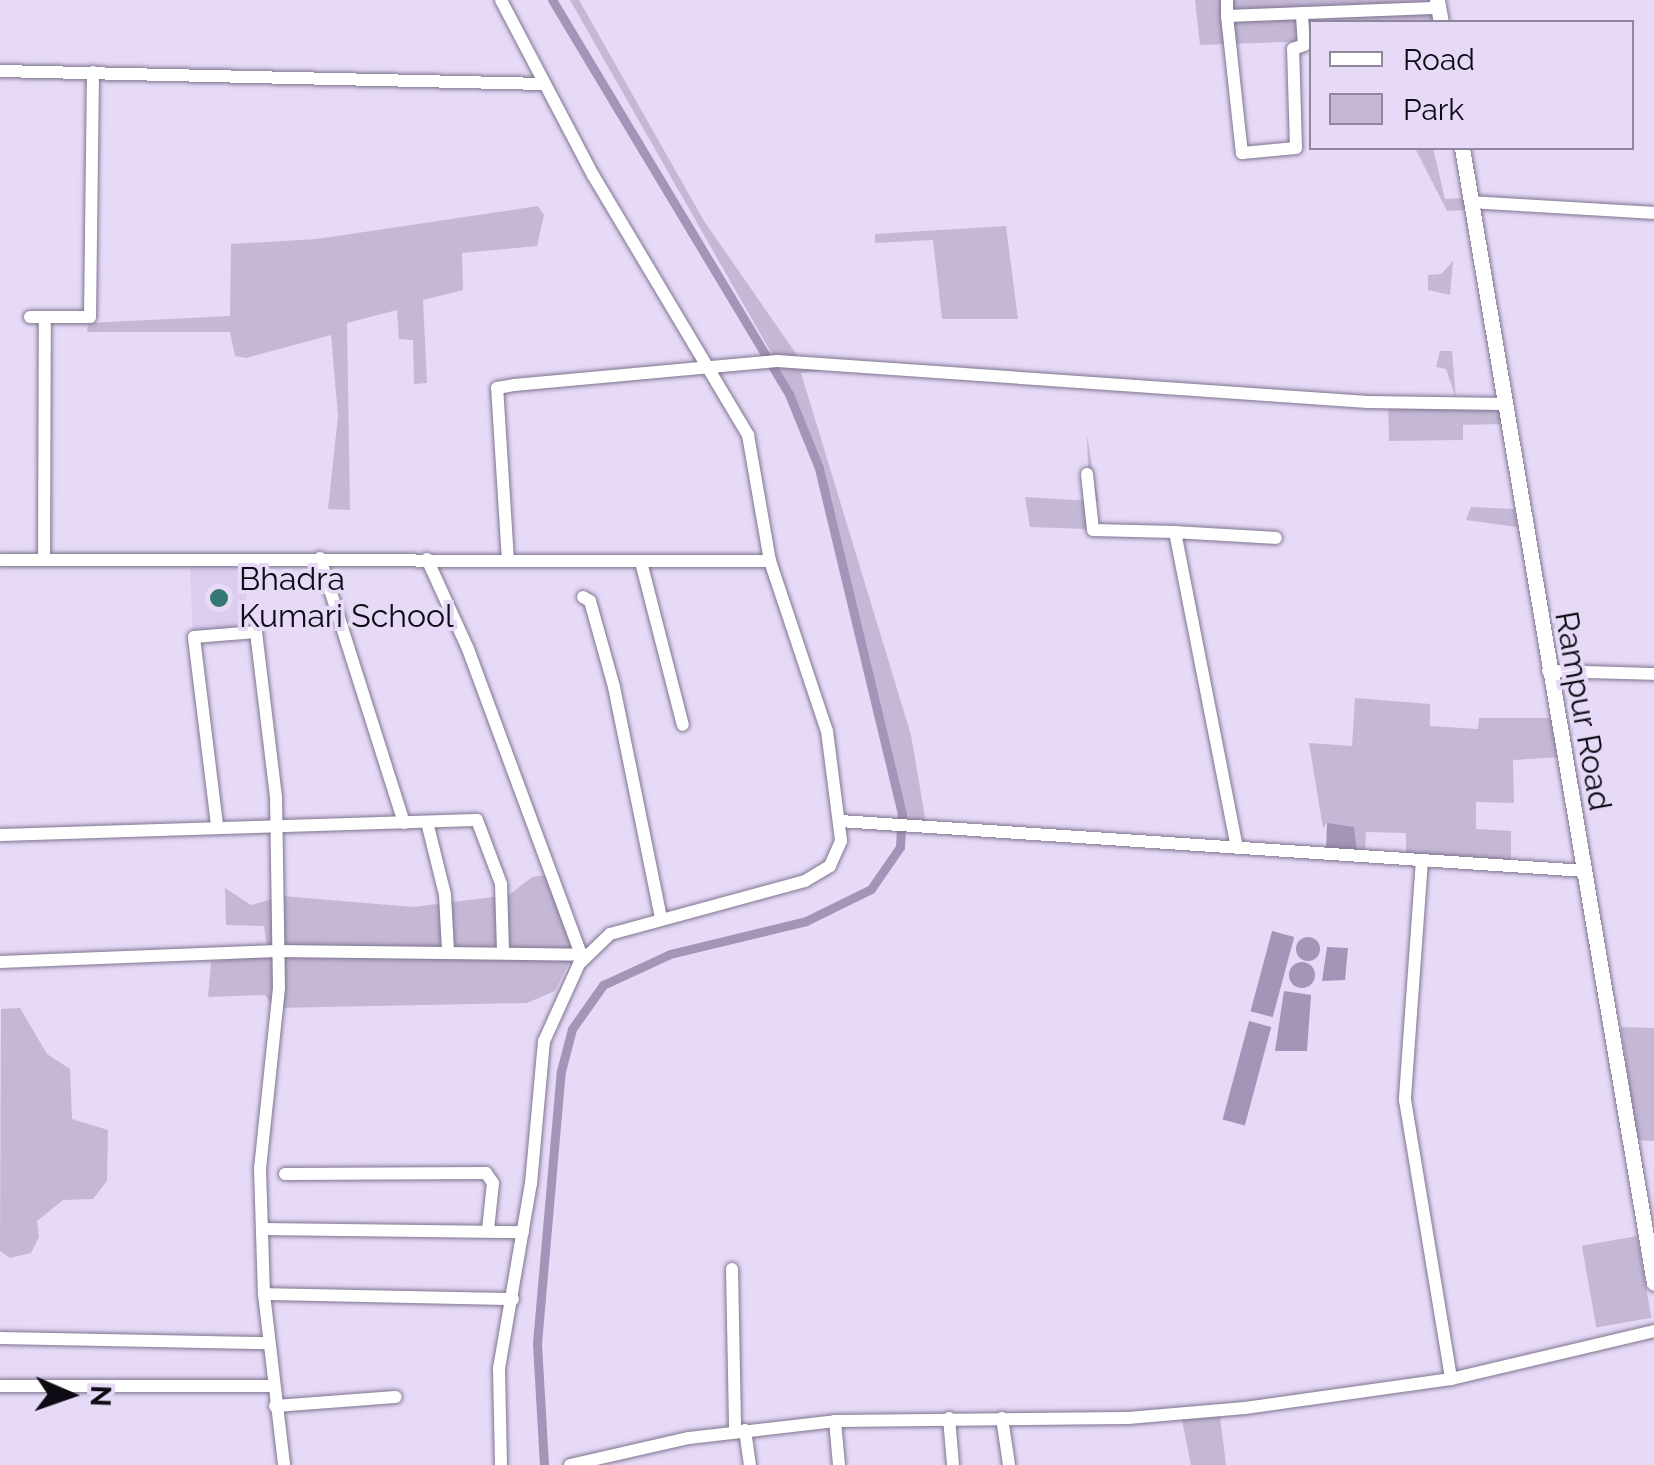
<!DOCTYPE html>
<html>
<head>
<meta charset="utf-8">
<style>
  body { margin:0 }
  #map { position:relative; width:1654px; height:1465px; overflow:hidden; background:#e6daf7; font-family:Raleway,sans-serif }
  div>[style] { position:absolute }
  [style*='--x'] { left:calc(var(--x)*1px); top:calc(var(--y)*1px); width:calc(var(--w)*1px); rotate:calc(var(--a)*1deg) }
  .built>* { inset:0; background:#dbccf0; transform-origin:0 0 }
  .green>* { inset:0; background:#c5b8d6; transform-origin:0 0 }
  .water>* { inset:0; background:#a394b8; transform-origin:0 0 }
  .round { border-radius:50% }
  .canal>* { height:9px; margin:-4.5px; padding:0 4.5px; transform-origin:4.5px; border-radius:4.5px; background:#a394b8 }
  .roads { filter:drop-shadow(0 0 2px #7f748e) drop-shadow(0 0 2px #7f748e) }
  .minor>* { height:12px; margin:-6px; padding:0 6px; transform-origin:6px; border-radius:6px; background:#fff }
  .major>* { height:15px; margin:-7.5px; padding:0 7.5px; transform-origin:7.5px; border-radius:7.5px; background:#fff }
  .dots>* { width:28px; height:28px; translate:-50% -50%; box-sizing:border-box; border:5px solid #e6daf7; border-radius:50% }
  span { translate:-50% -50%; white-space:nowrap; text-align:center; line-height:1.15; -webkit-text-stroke:8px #e6daf7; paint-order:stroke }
  .poi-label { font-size:32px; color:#0f0b14 }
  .left { translate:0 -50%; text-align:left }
  .street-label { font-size:32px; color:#0f0b14 }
  .legend { position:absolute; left:1309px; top:20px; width:325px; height:130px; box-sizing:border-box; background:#e6daf7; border:2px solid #90879c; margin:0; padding:12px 18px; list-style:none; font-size:30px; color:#0f0b14 }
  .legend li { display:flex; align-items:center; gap:20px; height:50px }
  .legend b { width:50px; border:2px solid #90879c }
  .north { position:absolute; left:20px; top:1345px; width:100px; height:100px; -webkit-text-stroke:8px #e6daf7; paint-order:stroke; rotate:92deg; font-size:28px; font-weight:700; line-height:40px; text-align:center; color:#0f0b14 }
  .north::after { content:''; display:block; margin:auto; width:35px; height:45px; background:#0f0b14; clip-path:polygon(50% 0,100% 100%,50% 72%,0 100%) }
</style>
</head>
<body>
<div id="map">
  <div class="built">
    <i style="left:245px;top:559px;width:75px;height:55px;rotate:88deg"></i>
  </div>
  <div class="green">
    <i style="clip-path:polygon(570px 0,579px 0,704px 221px,799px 358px,773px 356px)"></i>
    <i style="clip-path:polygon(1195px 0,1429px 0,1433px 22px,1312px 22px,1311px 41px,1200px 45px)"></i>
    <i style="clip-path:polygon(1415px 148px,1433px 148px,1445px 199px,1465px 198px,1467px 210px,1447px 211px)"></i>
    <i style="clip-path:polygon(538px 206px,544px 215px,537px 246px,462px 253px,463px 290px,423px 300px,427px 383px,414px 384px,413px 340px,399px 339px,397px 310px,347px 323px,350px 510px,328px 509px,338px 416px,331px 335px,246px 358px,235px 356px,230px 332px,87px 332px,88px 323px,230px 316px,231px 244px,317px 239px)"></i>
    <i style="clip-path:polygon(1006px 226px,1018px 319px,942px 319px,933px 240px,875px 243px,875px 234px)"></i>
    <i style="clip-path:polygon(1453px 261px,1450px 295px,1428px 290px,1428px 275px,1441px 274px)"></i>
    <i style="clip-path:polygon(1440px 351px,1452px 351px,1456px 399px,1446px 369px,1436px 367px)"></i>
    <i style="clip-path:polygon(776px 364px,827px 370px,801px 373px,911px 735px,926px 823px,907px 822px,822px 468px)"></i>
    <i style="clip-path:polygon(1388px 405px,1499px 406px,1502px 424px,1463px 425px,1463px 440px,1389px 441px)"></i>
    <i style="clip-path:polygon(1087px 435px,1098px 501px,1089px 501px,1086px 529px,1030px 527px,1025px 497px,1089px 501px)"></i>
    <i style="clip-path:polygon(1471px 507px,1515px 509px,1517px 527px,1466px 520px)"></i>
    <i style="clip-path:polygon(1355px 698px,1430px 704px,1430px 726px,1478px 729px,1479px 718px,1552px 718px,1559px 757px,1513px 760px,1514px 803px,1476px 802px,1476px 829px,1511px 831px,1511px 863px,1406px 855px,1406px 833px,1366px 832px,1365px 853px,1357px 852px,1327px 823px,1323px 828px,1309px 743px,1352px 746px)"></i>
    <i style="clip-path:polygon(553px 874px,563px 891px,572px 956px,555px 991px,527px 1003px,274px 1008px,265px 995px,208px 997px,211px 962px,268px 954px,264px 926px,226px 925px,225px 888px,251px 905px,282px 896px,413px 907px,509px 895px,532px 877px)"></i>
    <i style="clip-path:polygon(20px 1008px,47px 1054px,70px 1069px,72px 1119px,108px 1130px,107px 1181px,93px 1199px,63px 1200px,37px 1221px,39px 1237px,31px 1253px,10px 1258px,0 1251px,1px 1009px)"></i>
    <i style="clip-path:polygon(1621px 1027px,1654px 1028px,1654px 1141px,1637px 1140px)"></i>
    <i style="left:1637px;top:1236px;width:83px;height:56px;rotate:80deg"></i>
    <i style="clip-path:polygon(1220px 1417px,1226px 1465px,1191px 1465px,1182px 1420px)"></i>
  </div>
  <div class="water">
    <i style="clip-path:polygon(1327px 823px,1354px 827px,1357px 852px,1326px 850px)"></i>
    <i style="left:1272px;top:931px;width:23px;height:83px;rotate:15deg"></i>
    <i class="round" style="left:1296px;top:937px;width:24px;height:24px"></i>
    <i style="clip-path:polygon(1327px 947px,1348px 948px,1345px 980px,1322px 981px)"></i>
    <i class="round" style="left:1289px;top:962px;width:26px;height:26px"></i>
    <i style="clip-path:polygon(1284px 991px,1311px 995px,1307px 1051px,1275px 1051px)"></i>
    <i style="left:1249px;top:1021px;width:23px;height:102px;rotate:15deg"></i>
  </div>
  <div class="canal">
    <i style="--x:544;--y:1465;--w:122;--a:-93.3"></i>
    <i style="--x:537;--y:1343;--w:273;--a:-85"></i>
    <i style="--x:561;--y:1071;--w:43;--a:-75.3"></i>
    <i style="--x:572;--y:1029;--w:54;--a:-54.8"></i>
    <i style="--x:603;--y:985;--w:74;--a:-24.8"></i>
    <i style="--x:670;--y:954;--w:140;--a:-13.6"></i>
    <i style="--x:806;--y:921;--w:72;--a:-26.2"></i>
    <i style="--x:871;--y:889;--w:51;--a:-55.4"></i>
    <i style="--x:900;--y:847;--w:33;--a:-87"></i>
    <i style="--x:902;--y:814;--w:356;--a:-103.5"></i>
    <i style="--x:819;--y:468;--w:80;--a:-112.1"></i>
    <i style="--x:789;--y:394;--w:460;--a:-121"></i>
  </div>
  <div class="roads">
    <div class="minor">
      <i style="--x:501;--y:0;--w:198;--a:62.3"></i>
      <i style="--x:593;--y:175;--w:303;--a:59.2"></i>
      <i style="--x:748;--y:435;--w:128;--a:80.1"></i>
      <i style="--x:1227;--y:0;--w:16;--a:90"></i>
      <i style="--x:1227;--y:16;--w:212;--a:-2.2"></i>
      <i style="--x:1227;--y:16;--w:138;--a:83.8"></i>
      <i style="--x:1242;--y:153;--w:54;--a:-5.3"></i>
      <i style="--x:1296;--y:148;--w:99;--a:-91.7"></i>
      <i style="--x:1293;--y:49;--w:12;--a:-20"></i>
      <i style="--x:1304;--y:45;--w:32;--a:-94"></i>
      <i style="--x:0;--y:71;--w:542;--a:1.37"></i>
      <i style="--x:1471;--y:202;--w:183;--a:3.4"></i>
      <i style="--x:30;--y:317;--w:60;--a:0"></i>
      <i style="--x:90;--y:317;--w:245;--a:-89.3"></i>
      <i style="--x:1087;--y:474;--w:56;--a:83.9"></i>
      <i style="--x:1093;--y:530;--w:82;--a:1.4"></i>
      <i style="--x:1175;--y:532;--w:322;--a:78.9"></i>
      <i style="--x:1175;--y:532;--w:101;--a:3.4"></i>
      <i style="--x:320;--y:558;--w:278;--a:72.4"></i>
      <i style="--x:427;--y:559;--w:99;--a:65.5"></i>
      <i style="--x:468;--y:649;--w:325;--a:69.7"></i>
      <i style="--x:0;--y:560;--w:770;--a:0.07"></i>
      <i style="--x:770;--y:561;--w:179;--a:71.5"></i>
      <i style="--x:827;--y:731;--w:111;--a:82.7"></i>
      <i style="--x:841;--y:841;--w:27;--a:114"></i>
      <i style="--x:830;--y:866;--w:29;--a:149"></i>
      <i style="--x:805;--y:881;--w:202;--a:164.8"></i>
      <i style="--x:610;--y:934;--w:43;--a:135.9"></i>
      <i style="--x:579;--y:964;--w:85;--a:114.4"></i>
      <i style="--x:544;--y:1041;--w:143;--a:95.2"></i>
      <i style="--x:531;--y:1183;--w:189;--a:99.8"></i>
      <i style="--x:499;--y:1369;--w:96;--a:88.8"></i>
      <i style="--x:44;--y:560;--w:242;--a:-89.8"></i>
      <i style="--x:508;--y:561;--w:173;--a:-93.6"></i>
      <i style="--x:497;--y:388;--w:17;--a:-10"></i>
      <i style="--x:514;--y:385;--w:264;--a:-5.2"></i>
      <i style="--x:777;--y:361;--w:592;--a:3.97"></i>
      <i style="--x:1368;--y:402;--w:135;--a:0.8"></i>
      <i style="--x:641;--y:562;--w:168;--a:75.6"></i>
      <i style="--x:583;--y:597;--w:8;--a:30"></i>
      <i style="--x:590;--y:601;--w:89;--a:74.4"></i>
      <i style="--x:614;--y:687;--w:237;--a:78.5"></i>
      <i style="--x:1548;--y:671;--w:106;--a:1.6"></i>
      <i style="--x:840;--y:821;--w:746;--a:3.84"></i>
      <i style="--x:427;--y:822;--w:75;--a:76.1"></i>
      <i style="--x:445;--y:895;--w:56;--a:86.9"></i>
      <i style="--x:217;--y:825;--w:189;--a:-97"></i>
      <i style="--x:194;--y:637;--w:62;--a:-4.6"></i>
      <i style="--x:256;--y:632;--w:167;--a:83.1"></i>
      <i style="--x:276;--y:798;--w:190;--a:89.1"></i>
      <i style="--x:279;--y:988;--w:182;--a:96"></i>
      <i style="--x:260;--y:1169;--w:125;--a:88.2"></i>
      <i style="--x:264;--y:1294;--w:172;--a:83.3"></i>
      <i style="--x:0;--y:835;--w:477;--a:-1.8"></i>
      <i style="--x:477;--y:820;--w:68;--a:69.4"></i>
      <i style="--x:501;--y:884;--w:67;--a:88.3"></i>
      <i style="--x:1422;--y:860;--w:241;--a:94.1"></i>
      <i style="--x:1405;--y:1100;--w:283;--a:80.6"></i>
      <i style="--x:0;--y:962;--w:277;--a:-2.3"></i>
      <i style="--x:277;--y:951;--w:311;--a:0.7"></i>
      <i style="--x:285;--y:1174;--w:201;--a:-0.3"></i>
      <i style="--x:486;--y:1173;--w:12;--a:55"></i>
      <i style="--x:493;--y:1183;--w:47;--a:96.1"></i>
      <i style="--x:262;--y:1229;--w:261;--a:0.7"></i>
      <i style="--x:732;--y:1269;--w:163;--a:88.9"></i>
      <i style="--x:264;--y:1294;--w:249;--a:1.2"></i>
      <i style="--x:0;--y:1338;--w:269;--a:1.1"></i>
      <i style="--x:0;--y:1386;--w:273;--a:0"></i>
      <i style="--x:275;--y:1406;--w:121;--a:-4.3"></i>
      <i style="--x:949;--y:1418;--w:47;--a:85.1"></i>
      <i style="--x:1002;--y:1418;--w:48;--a:81.5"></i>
      <i style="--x:835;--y:1421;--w:44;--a:84.8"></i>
      <i style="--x:745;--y:1430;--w:35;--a:82"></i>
      <i style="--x:570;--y:1465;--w:122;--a:-12.8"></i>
      <i style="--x:689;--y:1438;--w:147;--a:-6.6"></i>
      <i style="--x:835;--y:1421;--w:293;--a:-0.6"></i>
      <i style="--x:1128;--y:1418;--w:117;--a:-4.9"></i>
      <i style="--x:1245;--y:1408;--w:208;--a:-8"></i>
      <i style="--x:1451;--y:1379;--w:209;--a:-13.3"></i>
    </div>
    <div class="major">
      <i style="--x:1437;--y:0;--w:22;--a:80"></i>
      <i style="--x:1462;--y:148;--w:1151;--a:80.4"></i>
    </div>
  </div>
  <div class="dots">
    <i style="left:219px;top:598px;background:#337971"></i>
  </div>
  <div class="poi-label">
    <span class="left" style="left:239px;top:598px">Bhadra<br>Kumari School</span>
  </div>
  <div class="street-label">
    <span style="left:1583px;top:711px;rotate:80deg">Rampur Road</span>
  </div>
  <ul class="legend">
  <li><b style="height:12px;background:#fff"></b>Road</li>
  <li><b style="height:28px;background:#c5b8d6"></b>Park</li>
  </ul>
  <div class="north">N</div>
</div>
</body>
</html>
